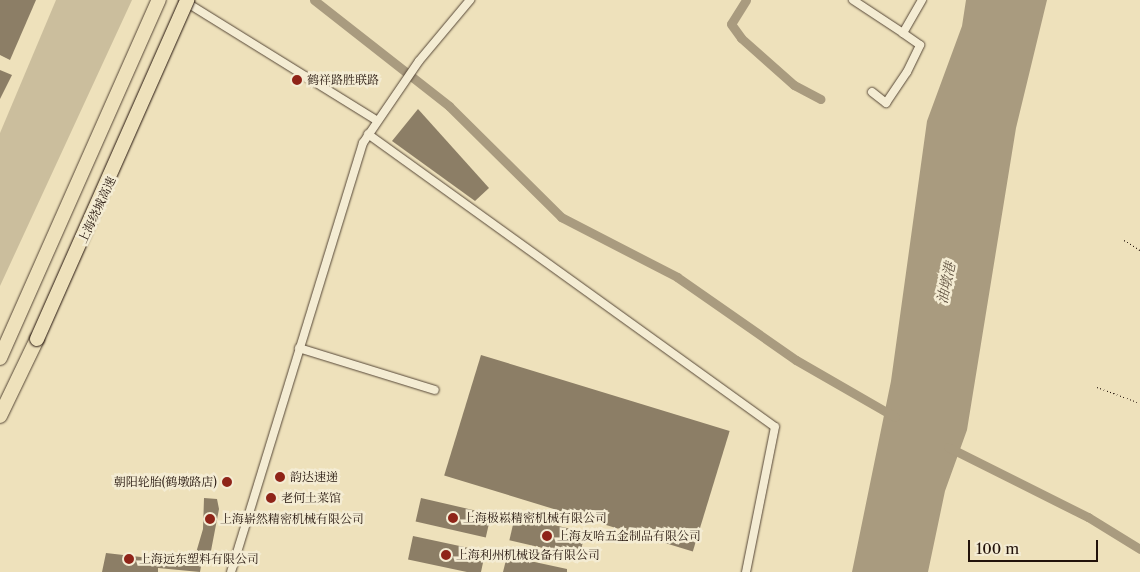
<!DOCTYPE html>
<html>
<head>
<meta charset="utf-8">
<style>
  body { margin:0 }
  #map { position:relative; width:1140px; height:572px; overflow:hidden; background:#eee1bb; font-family:"Libre Caslon Text","Noto Serif SC",serif }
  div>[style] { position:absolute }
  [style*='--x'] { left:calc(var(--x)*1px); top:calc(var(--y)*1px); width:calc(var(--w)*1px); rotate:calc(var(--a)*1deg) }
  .green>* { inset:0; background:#cbbe9d }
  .water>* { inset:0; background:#a99b7f }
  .canal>* { height:9px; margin:-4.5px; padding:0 4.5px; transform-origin:4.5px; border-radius:4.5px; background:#a99b7f }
  .building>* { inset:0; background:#8c7e66; transform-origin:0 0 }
  .path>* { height:1px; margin-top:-0.5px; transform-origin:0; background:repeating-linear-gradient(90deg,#22120a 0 1px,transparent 0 3.5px) }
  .roads { filter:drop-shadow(0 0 1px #554636) drop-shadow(0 0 1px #554636) }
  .minor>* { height:8px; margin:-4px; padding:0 4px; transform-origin:4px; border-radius:4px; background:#f4ecd3 }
  .motorway>* { height:14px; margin:-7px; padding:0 7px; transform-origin:7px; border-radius:7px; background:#eee1bb }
  .bridges { filter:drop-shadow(0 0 1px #22120a) drop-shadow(0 0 1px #22120a) }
  .motorway-bridge>* { height:14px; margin:-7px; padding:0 7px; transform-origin:7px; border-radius:7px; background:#eee1bb }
  .dots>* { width:14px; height:14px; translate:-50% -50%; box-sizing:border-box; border:2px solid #f4ecd3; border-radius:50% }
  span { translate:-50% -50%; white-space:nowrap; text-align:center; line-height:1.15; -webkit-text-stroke:5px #f4ecd3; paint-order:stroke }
  .poi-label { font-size:12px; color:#22120a }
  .left { translate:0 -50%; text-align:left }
  .right { translate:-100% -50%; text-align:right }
  .street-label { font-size:12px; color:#22120a }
  .water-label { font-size:14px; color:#5f503f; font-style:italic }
  .scale { position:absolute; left:968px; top:540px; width:130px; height:22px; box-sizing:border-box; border:2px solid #22120a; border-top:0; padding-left:6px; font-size:15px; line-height:18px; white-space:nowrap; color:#22120a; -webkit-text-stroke:4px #f4ecd3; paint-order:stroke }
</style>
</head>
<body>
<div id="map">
  <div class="green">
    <i style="clip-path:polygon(56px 0,132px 0,0 286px,0 133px)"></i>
  </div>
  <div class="water">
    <i style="clip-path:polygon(966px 0,1047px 0,1016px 128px,967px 430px,945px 491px,928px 572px,852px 572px,891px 381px,927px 121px,962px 26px)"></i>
  </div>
  <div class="canal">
    <i style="--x:314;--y:0;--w:172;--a:38.1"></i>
    <i style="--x:449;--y:106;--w:158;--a:44.7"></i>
    <i style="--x:561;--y:217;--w:131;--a:27.3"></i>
    <i style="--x:677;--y:277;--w:145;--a:34.9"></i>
    <i style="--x:796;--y:360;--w:114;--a:29.9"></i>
    <i style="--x:746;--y:0;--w:28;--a:122"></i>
    <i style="--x:731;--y:24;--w:17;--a:54"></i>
    <i style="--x:741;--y:38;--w:71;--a:41.6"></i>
    <i style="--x:794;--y:85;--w:30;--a:28"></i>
    <i style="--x:948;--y:447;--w:157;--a:26.6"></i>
    <i style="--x:1088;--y:517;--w:61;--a:31.6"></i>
  </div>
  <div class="building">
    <i style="clip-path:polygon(0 0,36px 0,10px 60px,0 55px)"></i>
    <i style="clip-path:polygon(0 70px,12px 75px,0 99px)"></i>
    <i style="clip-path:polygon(418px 109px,489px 188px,475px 201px,392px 141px)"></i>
    <i style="left:481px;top:355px;width:260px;height:126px;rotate:17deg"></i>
    <i style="clip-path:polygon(204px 498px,217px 499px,219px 509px,210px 556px,203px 555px,200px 572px,158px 568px,158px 572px,102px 572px,106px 553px,193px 563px,203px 529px)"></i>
    <i style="left:421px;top:498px;width:72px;height:24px;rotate:13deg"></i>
    <i style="left:515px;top:516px;width:72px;height:25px;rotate:13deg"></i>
    <i style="left:413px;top:536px;width:74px;height:24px;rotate:12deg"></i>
    <i style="clip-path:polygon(507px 556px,567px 569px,567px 572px,503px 572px)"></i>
  </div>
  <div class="path">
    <i style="--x:1124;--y:240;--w:19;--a:32"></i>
    <i style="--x:1097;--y:387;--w:46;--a:20.4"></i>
  </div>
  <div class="roads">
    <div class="minor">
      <i style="--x:853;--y:0;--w:60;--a:33.4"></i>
      <i style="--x:903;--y:33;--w:38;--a:-60"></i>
      <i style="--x:184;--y:1;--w:226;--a:31.8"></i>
      <i style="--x:872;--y:92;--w:18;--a:38"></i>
      <i style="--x:886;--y:103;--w:37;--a:-56"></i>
      <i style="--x:907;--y:72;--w:30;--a:-64"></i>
      <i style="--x:920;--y:45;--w:21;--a:-145"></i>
      <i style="--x:368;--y:134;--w:501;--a:35.75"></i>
      <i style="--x:775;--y:427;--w:148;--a:101.3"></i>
      <i style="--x:299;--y:348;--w:142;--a:17.2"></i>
      <i style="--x:231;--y:572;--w:449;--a:-72.9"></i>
      <i style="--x:363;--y:143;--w:99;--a:-55.7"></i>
      <i style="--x:419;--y:61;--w:80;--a:-50.1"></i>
    </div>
    <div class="motorway">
      <i style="--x:0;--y:358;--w:392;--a:-66.1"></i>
      <i style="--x:0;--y:416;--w:85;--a:-64.3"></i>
    </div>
  </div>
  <div class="bridges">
    <div class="motorway-bridge">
      <i style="--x:37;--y:339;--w:371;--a:-66.1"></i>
    </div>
  </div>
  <div class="dots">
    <i style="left:297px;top:80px;background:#8f2418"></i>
    <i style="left:280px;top:477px;background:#8f2418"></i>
    <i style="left:227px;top:482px;background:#8f2418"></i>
    <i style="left:271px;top:498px;background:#8f2418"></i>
    <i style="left:453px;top:518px;background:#8f2418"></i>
    <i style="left:210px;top:519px;background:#8f2418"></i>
    <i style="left:547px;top:536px;background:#8f2418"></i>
    <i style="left:446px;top:555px;background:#8f2418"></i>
    <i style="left:129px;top:559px;background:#8f2418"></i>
  </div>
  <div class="poi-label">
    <span class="left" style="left:307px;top:80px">鹤祥路胜联路</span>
    <span class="left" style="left:290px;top:477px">韵达速递</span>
    <span class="right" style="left:217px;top:482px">朝阳轮胎(鹤墩路店)</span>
    <span class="left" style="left:281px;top:498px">老何土菜馆</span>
    <span class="left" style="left:463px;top:518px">上海极崧精密机械有限公司</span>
    <span class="left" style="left:220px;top:519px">上海崭然精密机械有限公司</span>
    <span class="left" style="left:557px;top:536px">上海友哈五金制品有限公司</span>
    <span class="left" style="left:456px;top:555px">上海利州机械设备有限公司</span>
    <span class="left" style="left:139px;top:559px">上海远东塑料有限公司</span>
  </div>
  <div class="street-label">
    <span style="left:97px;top:210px;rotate:-65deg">上海绕城高速</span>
  </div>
  <div class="water-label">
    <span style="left:946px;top:283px;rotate:-78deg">油墩港</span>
  </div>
  <div class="scale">100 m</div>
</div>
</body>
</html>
